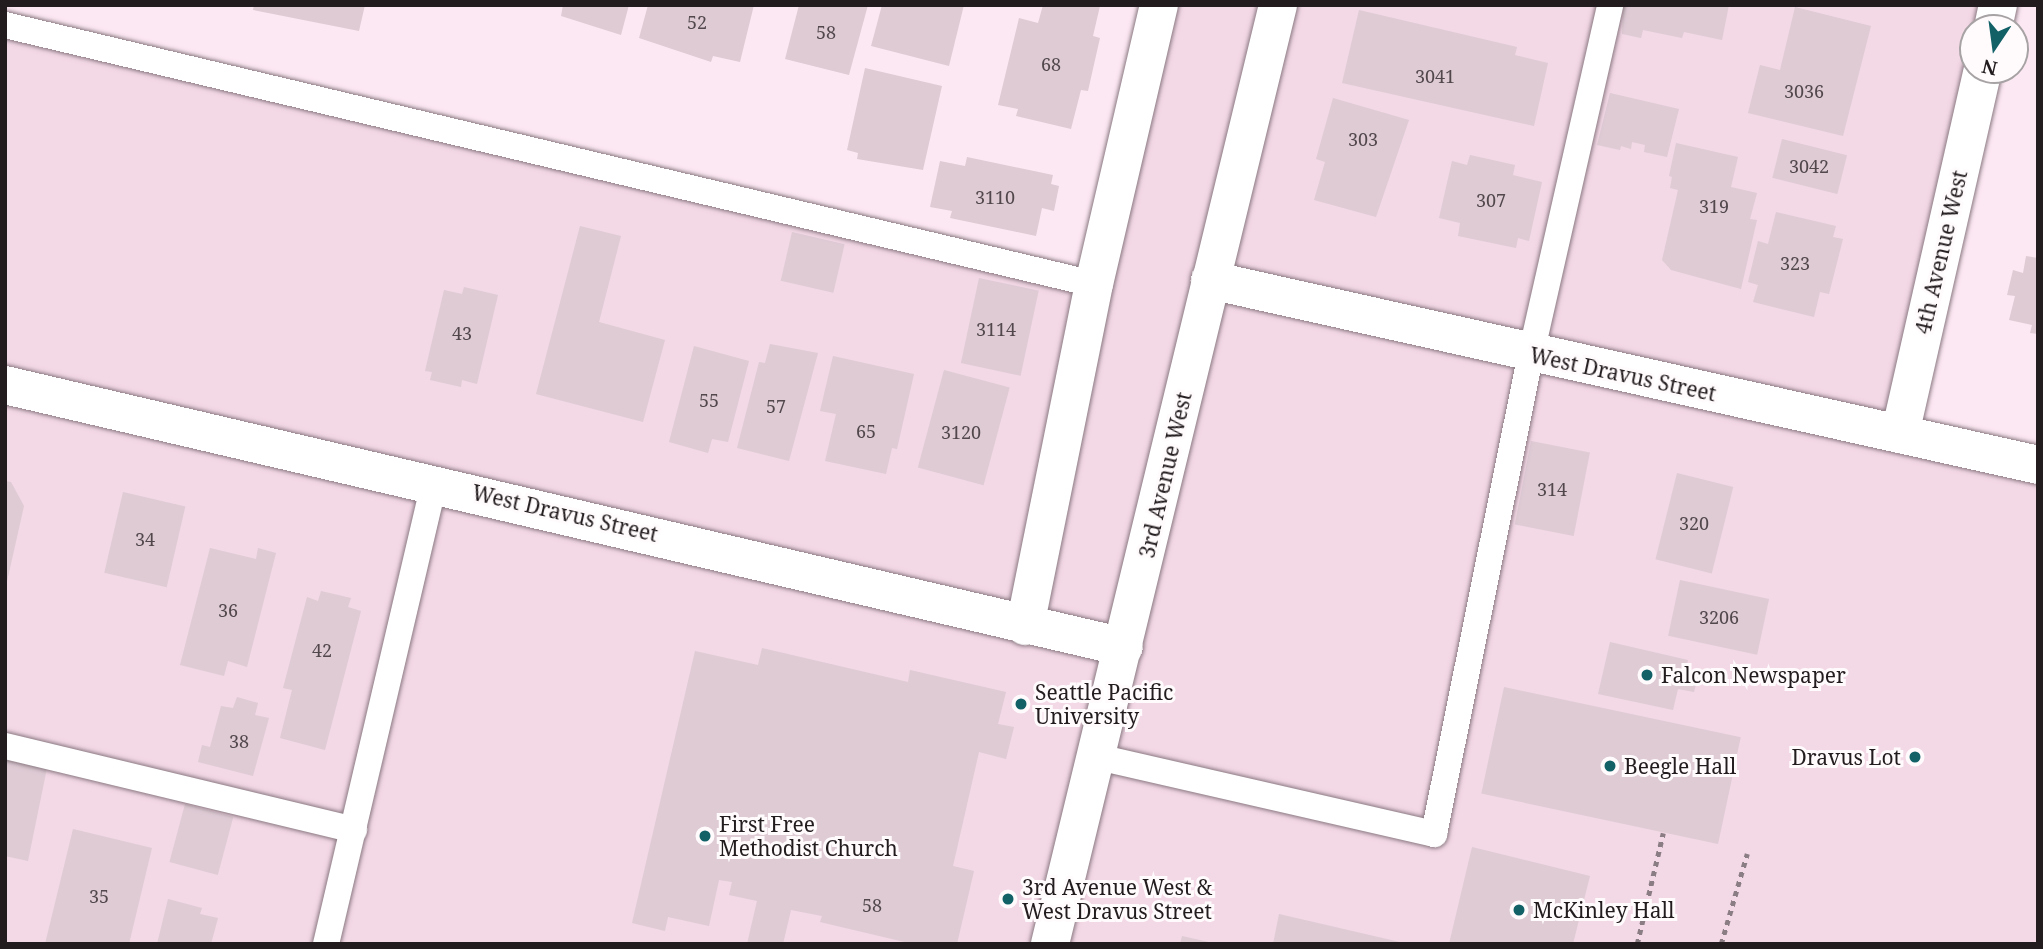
<!DOCTYPE html>
<html>
<head>
<meta charset="utf-8">
<style>
  body { margin:0 }
  #map { position:relative; width:2043px; height:949px; overflow:hidden; background:#fce8f2; font-family:"Noto Serif",serif }
  div>[style] { position:absolute }
  [style*='--x'] { left:calc(var(--x)*1px); top:calc(var(--y)*1px); width:calc(var(--w)*1px); rotate:calc(var(--a)*1deg) }
  .built>* { inset:0; background:#f3d8e5 }
  .building>* { inset:0; background:#decbd4; transform-origin:0 0 }
  .path>* { height:4.5px; margin-top:-2.25px; transform-origin:0; background:repeating-linear-gradient(90deg,#8a7d83 0 5px,transparent 0 10px) }
  .roads { filter:drop-shadow(0 0 2px #8a7982) drop-shadow(0 0 2px #8a7982) }
  .lane>* { height:26px; margin:-13px; padding:0 13px; transform-origin:13px; border-radius:13px; background:#fff }
  .street>* { height:38px; margin:-19px; padding:0 19px; transform-origin:19px; border-radius:19px; background:#fff }
  .secondary>* { height:38px; margin:-19px; padding:0 19px; transform-origin:19px; border-radius:19px; background:#fff }
  .dots>* { width:19px; height:19px; translate:-50% -50%; box-sizing:border-box; border:4px solid #fffbfd; border-radius:50% }
  span { translate:-50% -50%; white-space:nowrap; text-align:center; line-height:1.15; -webkit-text-stroke:6px #fffbfd; paint-order:stroke }
  .number-label { font-size:18px; color:#52484c }
  .number-label span { -webkit-text-stroke-width:0 }
  .street-label { font-size:21px; color:#231c1f }
  .poi-label { font-size:21px; color:#231c1f }
  .left { translate:0 -50%; text-align:left }
  .right { translate:-100% -50%; text-align:right }
  .frame { position:absolute; inset:0; border:7px solid #231c1f; pointer-events:none }
  .north { position:absolute; left:1959px; top:14px; width:70px; height:70px; box-sizing:border-box; background:#fffbfd; border:2px solid #a7a2a4; border-radius:50%; rotate:193deg; font-size:19px; font-weight:700; line-height:28px; text-align:center; color:#231c1f }
  .north::after { content:''; display:block; margin:auto; width:24px; height:32px; background:#116167; clip-path:polygon(50% 0,100% 100%,50% 72%,0 100%) }
</style>
</head>
<body>
<div id="map">
  <div class="built">
    <i style="clip-path:polygon(1161px 5px,1998px 5px,1993px 28px,1973px 28px,1973px 70px,1900px 434px,2038px 465px,2038px 944px,5px 944px,5px 25px,1094px 284px)"></i>
  </div>
  <div class="building">
    <i style="clip-path:polygon(254px 5px,365px 5px,359px 31px,253px 10px)"></i>
    <i style="clip-path:polygon(563px 5px,629px 5px,621px 35px,561px 16px)"></i>
    <i style="clip-path:polygon(648px 5px,754px 5px,740px 62px,713px 56px,711px 62px,639px 38px)"></i>
    <i style="clip-path:polygon(799px 5px,868px 5px,849px 75px,785px 59px)"></i>
    <i style="clip-path:polygon(882px 5px,964px 5px,949px 66px,871px 46px)"></i>
    <i style="clip-path:polygon(1043px 5px,1100px 6px,1093px 36px,1100px 38px,1088px 91px,1081px 90px,1071px 129px,1016px 116px,1018px 109px,998px 105px,1019px 18px,1038px 23px)"></i>
    <i style="clip-path:polygon(1623px 5px,1729px 5px,1722px 40px,1684px 32px,1682px 38px,1643px 30px,1641px 38px,1622px 34px)"></i>
    <i style="clip-path:polygon(1795px 7px,1871px 26px,1843px 136px,1748px 113px,1760px 65px,1780px 70px)"></i>
    <i style="clip-path:polygon(1359px 10px,1517px 47px,1515px 55px,1548px 63px,1534px 126px,1342px 83px)"></i>
    <i style="clip-path:polygon(865px 68px,942px 86px,923px 170px,857px 159px,858px 153px,847px 150px)"></i>
    <i style="clip-path:polygon(1610px 93px,1679px 109px,1667px 157px,1644px 152px,1645px 145px,1632px 142px,1631px 149px,1621px 146px,1620px 150px,1597px 145px)"></i>
    <i style="clip-path:polygon(1333px 98px,1409px 120px,1376px 217px,1314px 200px,1325px 162px,1316px 159px)"></i>
    <i style="left:1782px;top:139px;width:67px;height:40px;rotate:14deg"></i>
    <i style="clip-path:polygon(1676px 143px,1738px 157px,1731px 187px,1757px 193px,1750px 219px,1757px 220px,1741px 289px,1671px 270px,1662px 260px,1678px 190px,1670px 188px,1672px 177px,1669px 176px)"></i>
    <i style="clip-path:polygon(1470px 155px,1515px 165px,1513px 175px,1542px 182px,1529px 241px,1518px 238px,1516px 248px,1458px 236px,1460px 223px,1439px 218px,1452px 161px,1467px 165px)"></i>
    <i style="clip-path:polygon(967px 157px,1053px 175px,1051px 184px,1059px 186px,1054px 211px,1042px 208px,1036px 236px,950px 218px,952px 211px,930px 207px,940px 161px,965px 166px)"></i>
    <i style="clip-path:polygon(1776px 212px,1836px 226px,1833px 237px,1843px 239px,1829px 294px,1820px 292px,1814px 317px,1753px 302px,1758px 285px,1748px 282px,1758px 241px,1768px 244px)"></i>
    <i style="clip-path:polygon(580px 226px,621px 236px,599px 322px,665px 340px,643px 422px,536px 394px)"></i>
    <i style="left:792px;top:232px;width:54px;height:50px;rotate:13deg"></i>
    <i style="clip-path:polygon(2026px 256px,2038px 258px,2038px 334px,2030px 333px,2032px 325px,2009px 320px,2015px 296px,2007px 295px,2013px 270px,2023px 273px)"></i>
    <i style="left:979px;top:278px;width:61px;height:87px;rotate:12deg"></i>
    <i style="clip-path:polygon(464px 287px,498px 295px,477px 384px,462px 380px,461px 387px,430px 380px,432px 372px,425px 371px,444px 290px,462px 294px)"></i>
    <i style="clip-path:polygon(770px 344px,818px 353px,789px 461px,737px 448px,759px 362px,765px 363px)"></i>
    <i style="clip-path:polygon(694px 346px,749px 361px,728px 442px,712px 439px,708px 453px,669px 442px)"></i>
    <i style="clip-path:polygon(833px 356px,914px 374px,897px 449px,892px 448px,886px 474px,825px 461px,836px 414px,820px 411px)"></i>
    <i style="left:944px;top:370px;width:68px;height:101px;rotate:15deg"></i>
    <i style="left:1531px;top:441px;width:60px;height:85px;rotate:11deg"></i>
    <i style="left:1677px;top:473px;width:58px;height:89px;rotate:14deg"></i>
    <i style="clip-path:polygon(5px 481px,11px 482px,24px 506px,6px 586px)"></i>
    <i style="left:123px;top:492px;width:64px;height:83px;rotate:13deg"></i>
    <i style="clip-path:polygon(210px 548px,256px 559px,258px 548px,276px 553px,247px 667px,228px 661px,224px 676px,180px 665px)"></i>
    <i style="left:1680px;top:580px;width:91px;height:57px;rotate:12deg"></i>
    <i style="clip-path:polygon(321px 591px,351px 598px,348px 607px,361px 611px,325px 750px,280px 738px,292px 690px,283px 688px,307px 597px,318px 601px)"></i>
    <i style="clip-path:polygon(1610px 642px,1688px 660px,1685px 674px,1698px 677px,1694px 692px,1678px 689px,1673px 710px,1598px 694px)"></i>
    <i style="clip-path:polygon(762px 648px,908px 682px,910px 670px,1006px 692px,998px 724px,1014px 727px,1006px 759px,979px 752px,953px 866px,974px 871px,957px 944px,913px 944px,820px 922px,822px 916px,791px 910px,783px 944px,747px 944px,757px 901px,729px 895px,732px 882px,719px 880px,709px 926px,668px 917px,665px 931px,632px 923px,695px 651px,758px 665px)"></i>
    <i style="left:1504px;top:687px;width:242px;height:109px;rotate:12deg"></i>
    <i style="clip-path:polygon(237px 697px,258px 703px,255px 715px,269px 718px,253px 776px,198px 762px,202px 745px,210px 747px,221px 706px,233px 708px)"></i>
    <i style="clip-path:polygon(5px 760px,47px 768px,28px 861px,5px 856px)"></i>
    <i style="left:185px;top:804px;width:50px;height:60px;rotate:15deg"></i>
    <i style="clip-path:polygon(73px 829px,152px 848px,129px 944px,45px 944px)"></i>
    <i style="clip-path:polygon(1472px 847px,1590px 876px,1573px 944px,1449px 944px)"></i>
    <i style="clip-path:polygon(168px 899px,202px 908px,200px 914px,218px 918px,211px 944px,157px 944px)"></i>
    <i style="clip-path:polygon(1279px 914px,1404px 943px,1404px 944px,1273px 944px)"></i>
    <i style="clip-path:polygon(1182px 936px,1213px 943px,1212px 944px,1180px 944px)"></i>
  </div>
  <div class="path">
    <i style="--x:1595;--y:944;--w:4;--a:0"></i>
    <i style="--x:1637;--y:944;--w:114;--a:-76.8"></i>
    <i style="--x:1721;--y:944;--w:94;--a:-73.9"></i>
  </div>
  <div class="roads">
    <div class="lane">
      <i style="--x:5;--y:25;--w:1119;--a:13.38"></i>
      <i style="--x:5;--y:746;--w:359;--a:13.5"></i>
      <i style="--x:1098;--y:757;--w:345;--a:12.9"></i>
      <i style="--x:1434;--y:834;--w:490;--a:-78.6"></i>
      <i style="--x:1531;--y:354;--w:358;--a:-77.2"></i>
      <i style="--x:326;--y:944;--w:473;--a:-76.8"></i>
    </div>
    <div class="street">
      <i style="--x:1993;--y:28;--w:24;--a:-78"></i>
      <i style="--x:1210;--y:280;--w:848;--a:12.59"></i>
      <i style="--x:5;--y:385;--w:1149;--a:13.18"></i>
      <i style="--x:1900;--y:434;--w:373;--a:-77.2"></i>
      <i style="--x:1025;--y:626;--w:349;--a:-78.6"></i>
      <i style="--x:1094;--y:284;--w:286;--a:-76.9"></i>
    </div>
    <div class="secondary">
      <i style="--x:1050;--y:944;--w:966;--a:-76.35"></i>
    </div>
  </div>
  <div class="dots">
    <i style="left:1647px;top:675px;background:#116167"></i>
    <i style="left:1021px;top:704px;background:#116167"></i>
    <i style="left:1915px;top:757px;background:#116167"></i>
    <i style="left:1610px;top:766px;background:#116167"></i>
    <i style="left:705px;top:836px;background:#116167"></i>
    <i style="left:1008px;top:899px;background:#116167"></i>
    <i style="left:1519px;top:910px;background:#116167"></i>
  </div>
  <div class="number-label">
    <span style="left:697px;top:22px">52</span>
    <span style="left:826px;top:32px">58</span>
    <span style="left:1051px;top:64px">68</span>
    <span style="left:1435px;top:76px">3041</span>
    <span style="left:1804px;top:91px">3036</span>
    <span style="left:1363px;top:139px">303</span>
    <span style="left:1809px;top:166px">3042</span>
    <span style="left:995px;top:197px">3110</span>
    <span style="left:1491px;top:200px">307</span>
    <span style="left:1714px;top:206px">319</span>
    <span style="left:1795px;top:263px">323</span>
    <span style="left:996px;top:329px">3114</span>
    <span style="left:462px;top:333px">43</span>
    <span style="left:709px;top:400px">55</span>
    <span style="left:776px;top:406px">57</span>
    <span style="left:866px;top:431px">65</span>
    <span style="left:961px;top:432px">3120</span>
    <span style="left:1552px;top:489px">314</span>
    <span style="left:1694px;top:523px">320</span>
    <span style="left:145px;top:539px">34</span>
    <span style="left:228px;top:610px">36</span>
    <span style="left:1719px;top:617px">3206</span>
    <span style="left:322px;top:650px">42</span>
    <span style="left:239px;top:741px">38</span>
    <span style="left:99px;top:896px">35</span>
    <span style="left:872px;top:905px">58</span>
  </div>
  <div class="street-label">
    <span style="left:1941px;top:252px;rotate:-77deg">4th Avenue West</span>
    <span style="left:1623px;top:374px;rotate:12deg">West Dravus Street</span>
    <span style="left:1165px;top:475px;rotate:-77deg">3rd Avenue West</span>
    <span style="left:565px;top:513px;rotate:13deg">West Dravus Street</span>
  </div>
  <div class="poi-label">
    <span class="left" style="left:1661px;top:675px">Falcon Newspaper</span>
    <span class="left" style="left:1035px;top:704px">Seattle Pacific<br>University</span>
    <span class="right" style="left:1901px;top:757px">Dravus Lot</span>
    <span class="left" style="left:1624px;top:766px">Beegle Hall</span>
    <span class="left" style="left:719px;top:836px">First Free<br>Methodist Church</span>
    <span class="left" style="left:1022px;top:899px">3rd Avenue West &amp;<br>West Dravus Street</span>
    <span class="left" style="left:1533px;top:910px">McKinley Hall</span>
  </div>
  <div class="frame"></div>
  <div class="north">N</div>
</div>
</body>
</html>
